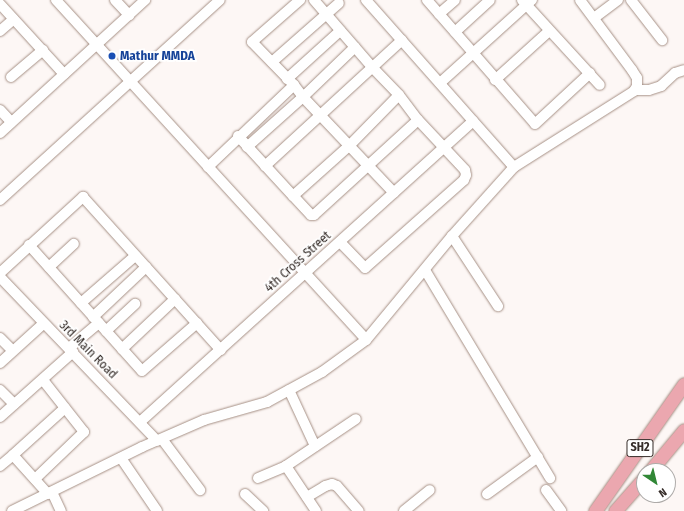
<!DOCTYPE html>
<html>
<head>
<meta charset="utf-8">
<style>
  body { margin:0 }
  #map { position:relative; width:684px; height:511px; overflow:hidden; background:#fdf7f5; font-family:"Fira Sans Condensed",sans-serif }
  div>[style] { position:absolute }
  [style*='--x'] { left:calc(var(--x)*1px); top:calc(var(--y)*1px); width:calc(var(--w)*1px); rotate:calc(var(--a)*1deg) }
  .roads { filter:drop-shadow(0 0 1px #a69085) drop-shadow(0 0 1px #a69085) }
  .minor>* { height:10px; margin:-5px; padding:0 5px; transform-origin:5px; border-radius:5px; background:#fff }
  .major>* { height:13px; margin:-6.5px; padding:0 6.5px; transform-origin:6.5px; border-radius:6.5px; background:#eba7af }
  .dots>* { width:11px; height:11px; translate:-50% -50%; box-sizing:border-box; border:2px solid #fff; border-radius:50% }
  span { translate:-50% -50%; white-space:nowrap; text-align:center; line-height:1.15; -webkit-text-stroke:3.5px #fff; paint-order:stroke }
  .shield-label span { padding:1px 3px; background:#fff; border:1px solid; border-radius:3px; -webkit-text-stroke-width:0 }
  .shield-label { font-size:12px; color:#352c28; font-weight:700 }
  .transit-label { font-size:13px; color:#164399; font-weight:700 }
  .left { translate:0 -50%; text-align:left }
  .street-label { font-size:13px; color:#352c28 }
  .north { position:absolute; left:636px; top:463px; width:40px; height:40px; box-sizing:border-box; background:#fff; border:1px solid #aeaba9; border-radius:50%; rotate:145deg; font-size:11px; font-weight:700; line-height:16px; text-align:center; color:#352c28 }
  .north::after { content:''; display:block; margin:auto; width:14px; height:18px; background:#318736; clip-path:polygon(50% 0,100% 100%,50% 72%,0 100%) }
</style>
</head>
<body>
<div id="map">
  <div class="roads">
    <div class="minor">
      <i style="--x:56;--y:0;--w:460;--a:47.6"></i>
      <i style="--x:115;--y:0;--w:21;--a:47"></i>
      <i style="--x:314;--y:0;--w:89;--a:49.1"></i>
      <i style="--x:372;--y:67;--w:39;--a:46"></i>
      <i style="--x:366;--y:0;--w:223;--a:48.5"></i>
      <i style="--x:427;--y:0;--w:164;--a:48.9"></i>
      <i style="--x:535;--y:124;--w:75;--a:-42.8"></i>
      <i style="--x:522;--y:0;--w:115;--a:47.5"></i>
      <i style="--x:631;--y:0;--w:51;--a:52.2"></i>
      <i style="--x:0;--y:4;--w:95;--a:47.6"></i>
      <i style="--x:439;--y:14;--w:21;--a:-41"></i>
      <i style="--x:594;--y:18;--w:30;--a:-37"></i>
      <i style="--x:0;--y:31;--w:18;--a:-41"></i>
      <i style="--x:455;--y:32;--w:47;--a:-42.4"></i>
      <i style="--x:272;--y:62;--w:89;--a:-41.4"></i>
      <i style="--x:11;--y:77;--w:42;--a:-40.2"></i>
      <i style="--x:287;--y:79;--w:72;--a:-42.2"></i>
      <i style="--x:495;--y:80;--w:73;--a:-42.2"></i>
      <i style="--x:440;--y:83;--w:124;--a:-42.1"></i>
      <i style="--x:294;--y:85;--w:60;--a:-134.3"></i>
      <i style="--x:252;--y:42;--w:64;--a:-41.2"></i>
      <i style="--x:635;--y:90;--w:14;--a:0"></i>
      <i style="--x:649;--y:90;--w:13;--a:-18"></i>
      <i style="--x:661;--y:86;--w:19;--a:-43"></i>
      <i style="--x:675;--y:73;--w:9;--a:-18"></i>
      <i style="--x:0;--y:110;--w:16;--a:47"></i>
      <i style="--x:0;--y:133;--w:197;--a:-42.5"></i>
      <i style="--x:238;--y:136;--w:81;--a:47.5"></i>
      <i style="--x:293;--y:196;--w:75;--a:-41.8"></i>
      <i style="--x:349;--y:146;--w:71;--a:-45.6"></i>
      <i style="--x:399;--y:95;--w:31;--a:53"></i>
      <i style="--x:418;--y:120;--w:141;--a:137.6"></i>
      <i style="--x:314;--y:215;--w:3;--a:180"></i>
      <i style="--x:311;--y:215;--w:26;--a:-133"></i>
      <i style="--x:247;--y:147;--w:75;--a:-41.8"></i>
      <i style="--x:303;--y:97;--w:132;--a:46.5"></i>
      <i style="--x:265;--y:166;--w:186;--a:-42.6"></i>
      <i style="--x:208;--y:167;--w:119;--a:-43.6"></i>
      <i style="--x:294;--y:85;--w:15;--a:53"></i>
      <i style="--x:303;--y:97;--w:72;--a:-43.9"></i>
      <i style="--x:0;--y:200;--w:297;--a:-42.3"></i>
      <i style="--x:452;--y:236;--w:84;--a:56.7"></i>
      <i style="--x:340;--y:242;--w:36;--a:46"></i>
      <i style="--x:365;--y:268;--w:132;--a:-41.6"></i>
      <i style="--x:464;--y:180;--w:5;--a:-68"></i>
      <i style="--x:466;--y:175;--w:5;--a:-101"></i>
      <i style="--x:465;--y:170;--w:69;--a:-133.2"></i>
      <i style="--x:29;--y:245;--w:169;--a:48.1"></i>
      <i style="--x:142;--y:371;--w:73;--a:-41.1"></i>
      <i style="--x:49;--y:267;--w:34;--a:-43"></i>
      <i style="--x:425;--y:270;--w:243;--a:59"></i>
      <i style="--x:0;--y:273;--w:113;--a:-42.5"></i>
      <i style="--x:83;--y:197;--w:206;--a:48"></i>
      <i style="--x:0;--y:277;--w:227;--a:46.2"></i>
      <i style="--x:81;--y:303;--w:72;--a:-41"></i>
      <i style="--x:93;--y:317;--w:73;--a:-43.3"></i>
      <i style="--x:106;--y:331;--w:40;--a:-43"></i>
      <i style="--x:0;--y:338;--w:18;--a:45"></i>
      <i style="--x:69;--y:348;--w:39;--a:-40"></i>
      <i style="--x:122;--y:349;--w:73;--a:-43.3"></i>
      <i style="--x:0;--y:363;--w:58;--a:-42.2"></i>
      <i style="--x:0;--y:390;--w:20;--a:45"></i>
      <i style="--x:289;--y:390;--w:62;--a:65.1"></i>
      <i style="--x:0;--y:417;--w:98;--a:-41.7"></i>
      <i style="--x:140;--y:422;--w:449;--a:-42.1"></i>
      <i style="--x:162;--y:439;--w:64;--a:53.3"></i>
      <i style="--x:121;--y:458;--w:64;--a:55.8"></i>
      <i style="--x:0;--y:466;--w:17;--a:-40"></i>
      <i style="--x:286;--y:466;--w:54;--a:56.3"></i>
      <i style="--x:258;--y:478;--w:30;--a:-23"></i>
      <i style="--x:286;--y:466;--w:84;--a:-33.9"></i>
      <i style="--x:35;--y:479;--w:68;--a:-43.8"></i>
      <i style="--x:84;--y:432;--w:66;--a:-128.3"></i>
      <i style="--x:546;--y:490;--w:26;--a:54"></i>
      <i style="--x:52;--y:492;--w:21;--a:65"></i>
      <i style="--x:48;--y:494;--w:52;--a:-131.9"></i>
      <i style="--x:13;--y:455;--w:70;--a:-42.1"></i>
      <i style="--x:245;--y:494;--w:25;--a:43"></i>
      <i style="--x:487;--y:494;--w:63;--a:-36"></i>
      <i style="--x:307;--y:497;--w:21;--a:-31"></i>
      <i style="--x:325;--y:486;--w:7;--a:-16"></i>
      <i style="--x:332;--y:484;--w:5;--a:22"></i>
      <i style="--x:337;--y:486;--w:33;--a:49"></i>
      <i style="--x:12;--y:511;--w:145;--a:-26.2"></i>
      <i style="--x:142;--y:447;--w:68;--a:-23.5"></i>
      <i style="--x:204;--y:420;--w:66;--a:-15.9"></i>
      <i style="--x:267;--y:402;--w:63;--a:-28.6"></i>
      <i style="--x:322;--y:372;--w:54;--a:-36"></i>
      <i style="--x:366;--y:340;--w:135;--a:-50.4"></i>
      <i style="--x:452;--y:236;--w:93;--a:-48.1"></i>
      <i style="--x:514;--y:167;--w:142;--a:-32.3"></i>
      <i style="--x:634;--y:91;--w:6;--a:-59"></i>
      <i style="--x:637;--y:86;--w:8;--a:-90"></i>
      <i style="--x:637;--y:78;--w:9;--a:-122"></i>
      <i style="--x:632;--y:70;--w:87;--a:-126.6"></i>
      <i style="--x:404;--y:511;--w:33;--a:-39"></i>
    </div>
    <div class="major">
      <i style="--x:650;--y:471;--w:53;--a:-50.3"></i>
      <i style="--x:595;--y:511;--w:155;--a:-55"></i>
      <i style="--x:615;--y:511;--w:44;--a:-48.7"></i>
    </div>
  </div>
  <div class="dots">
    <i style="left:112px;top:56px;background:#1a4fb4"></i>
  </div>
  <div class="shield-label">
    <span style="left:640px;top:448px">SH2</span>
  </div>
  <div class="transit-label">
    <span class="left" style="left:120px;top:56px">Mathur MMDA</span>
  </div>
  <div class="street-label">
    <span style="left:298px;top:262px;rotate:-42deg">4th Cross Street</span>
    <span style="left:88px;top:350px;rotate:45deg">3rd Main Road</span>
  </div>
  <div class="north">N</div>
</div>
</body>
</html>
